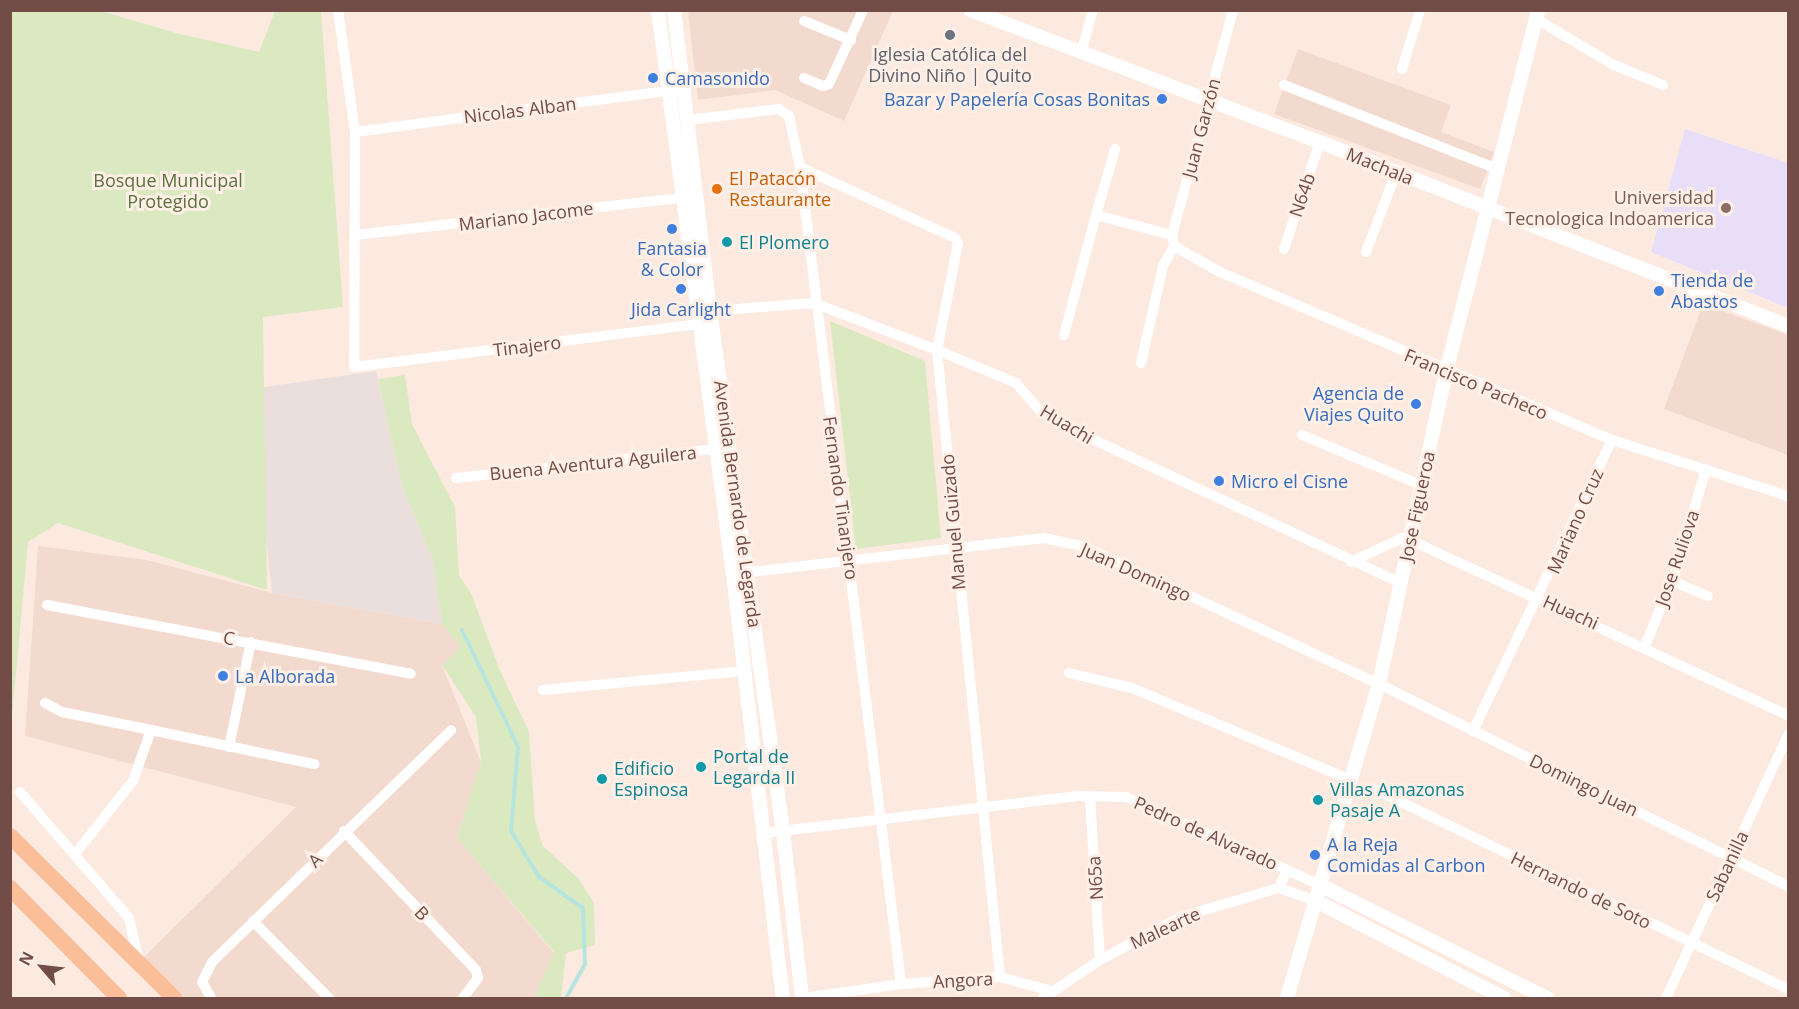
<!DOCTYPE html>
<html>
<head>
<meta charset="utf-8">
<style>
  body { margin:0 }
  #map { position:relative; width:1799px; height:1009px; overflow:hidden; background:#fceae1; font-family:"Open Sans",sans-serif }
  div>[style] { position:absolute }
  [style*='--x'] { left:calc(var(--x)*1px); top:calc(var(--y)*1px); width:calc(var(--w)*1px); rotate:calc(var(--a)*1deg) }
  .residential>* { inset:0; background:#f3dacf }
  .industrial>* { inset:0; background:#eadfdc }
  .education>* { inset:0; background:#e8def8 }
  .green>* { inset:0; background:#dbe9c0 }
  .stream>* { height:4px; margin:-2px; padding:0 2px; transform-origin:2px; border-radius:2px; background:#b6e5e0 }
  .street>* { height:10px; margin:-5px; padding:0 5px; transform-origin:5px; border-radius:5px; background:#fff }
  .secondary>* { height:14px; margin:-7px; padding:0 7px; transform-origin:7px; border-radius:7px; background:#fff }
  .primary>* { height:16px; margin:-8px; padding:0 8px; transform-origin:8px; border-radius:8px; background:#fabe99 }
  .dots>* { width:16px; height:16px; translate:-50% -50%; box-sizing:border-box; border:3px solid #ffefe6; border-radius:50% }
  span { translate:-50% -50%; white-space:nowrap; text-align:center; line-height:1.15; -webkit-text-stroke:6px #ffefe6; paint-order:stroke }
  .worship-label { font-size:18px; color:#5b616d }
  .shop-label { font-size:18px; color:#366cbe }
  .left { translate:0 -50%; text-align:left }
  .right { translate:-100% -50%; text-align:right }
  .street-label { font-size:18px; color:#724d48 }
  .food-label { font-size:18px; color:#c56008 }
  .park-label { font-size:18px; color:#5a733e }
  .education-label { font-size:18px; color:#785e54 }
  .culture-label { font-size:18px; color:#0d838f }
  .frame { position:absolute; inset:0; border:12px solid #724d48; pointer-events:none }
  .north { position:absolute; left:12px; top:937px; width:60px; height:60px; -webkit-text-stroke:4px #ffefe6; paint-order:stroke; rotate:298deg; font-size:16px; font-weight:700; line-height:24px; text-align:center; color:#724d48 }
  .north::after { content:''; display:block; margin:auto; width:21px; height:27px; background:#724d48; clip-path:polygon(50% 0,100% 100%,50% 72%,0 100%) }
</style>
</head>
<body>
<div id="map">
  <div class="residential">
    <i style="clip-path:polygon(688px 11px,893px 11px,844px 121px,775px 90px,698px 100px)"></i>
    <i style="clip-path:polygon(1298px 49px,1451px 105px,1441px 132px,1494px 152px,1480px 189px,1274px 114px)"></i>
    <i style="clip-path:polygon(1703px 304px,1788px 335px,1788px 455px,1664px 409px)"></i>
    <i style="clip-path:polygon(38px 546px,147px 560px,272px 593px,442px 624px,461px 647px,442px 665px,481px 762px,457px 838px,554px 953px,534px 998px,179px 998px,139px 962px,296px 807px,25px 736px)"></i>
  </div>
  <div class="industrial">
    <i style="clip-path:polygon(376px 371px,403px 489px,433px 560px,442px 624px,272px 593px,250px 389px)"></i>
  </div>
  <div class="education">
    <i style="clip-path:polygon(1685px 129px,1788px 163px,1788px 308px,1651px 252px)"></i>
  </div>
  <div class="green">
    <i style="clip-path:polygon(11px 10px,101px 11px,176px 33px,259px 52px,275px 11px,321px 11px,343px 307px,263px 317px,267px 590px,58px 523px,28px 542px,11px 727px)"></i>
    <i style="clip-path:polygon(830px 321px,925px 361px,941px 538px,856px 549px)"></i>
    <i style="clip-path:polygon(405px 375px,412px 424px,455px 507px,459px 575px,471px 593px,499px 668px,529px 732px,535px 821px,543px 846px,578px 878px,594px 903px,595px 945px,566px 953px,561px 998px,534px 998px,554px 952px,457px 838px,481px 761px,476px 717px,442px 665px,461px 647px,442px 624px,433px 560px,403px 489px,378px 379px)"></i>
  </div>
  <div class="stream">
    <i style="--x:462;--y:630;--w:130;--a:64.4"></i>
    <i style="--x:518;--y:747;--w:84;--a:94.8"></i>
    <i style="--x:511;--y:831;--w:54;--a:58.7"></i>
    <i style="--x:539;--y:877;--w:54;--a:35.2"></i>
    <i style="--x:583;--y:908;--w:56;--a:88"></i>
    <i style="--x:585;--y:964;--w:39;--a:119"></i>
  </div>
  <div class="street">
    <i style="--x:338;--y:10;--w:123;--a:82.1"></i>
    <i style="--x:355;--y:132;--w:235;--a:90.2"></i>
    <i style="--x:354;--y:367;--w:349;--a:-7.1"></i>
    <i style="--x:1536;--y:19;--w:91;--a:30.5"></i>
    <i style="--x:1614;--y:65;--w:53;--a:22.2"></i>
    <i style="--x:804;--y:21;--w:51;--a:22"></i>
    <i style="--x:1081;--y:53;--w:45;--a:-74.4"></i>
    <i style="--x:1402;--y:69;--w:62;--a:-73"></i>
    <i style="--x:804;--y:78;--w:21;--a:23"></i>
    <i style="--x:823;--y:86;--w:6;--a:-18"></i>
    <i style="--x:829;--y:84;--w:81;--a:-65.3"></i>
    <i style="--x:1284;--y:85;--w:229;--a:21.5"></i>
    <i style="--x:688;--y:120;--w:92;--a:-6.9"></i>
    <i style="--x:779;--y:109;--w:12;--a:35"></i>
    <i style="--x:789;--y:116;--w:52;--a:77.8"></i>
    <i style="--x:800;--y:167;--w:823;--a:82.95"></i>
    <i style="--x:355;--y:132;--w:323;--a:-7.5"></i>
    <i style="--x:800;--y:167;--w:170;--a:24.6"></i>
    <i style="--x:955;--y:238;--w:6;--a:59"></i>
    <i style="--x:958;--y:243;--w:109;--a:101.1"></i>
    <i style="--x:937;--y:350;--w:630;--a:84.26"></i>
    <i style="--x:1096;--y:215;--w:69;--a:-73.9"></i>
    <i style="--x:355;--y:235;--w:337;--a:-6.5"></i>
    <i style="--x:1174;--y:246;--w:53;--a:29.5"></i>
    <i style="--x:1220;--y:272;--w:426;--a:23.2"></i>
    <i style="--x:1612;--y:440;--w:185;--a:17.7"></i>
    <i style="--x:1174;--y:246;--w:11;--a:-100"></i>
    <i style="--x:1172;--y:235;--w:233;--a:-74.8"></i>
    <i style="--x:1284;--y:249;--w:113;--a:-71.4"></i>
    <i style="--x:1366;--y:252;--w:85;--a:-69.2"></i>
    <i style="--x:710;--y:311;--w:104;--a:-4.4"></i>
    <i style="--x:814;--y:303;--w:132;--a:20.9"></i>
    <i style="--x:937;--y:350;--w:86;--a:22.7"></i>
    <i style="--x:1016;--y:383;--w:37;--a:49"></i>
    <i style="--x:1040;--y:411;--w:28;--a:32"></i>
    <i style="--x:1064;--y:426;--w:371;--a:25"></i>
    <i style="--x:1064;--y:335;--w:124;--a:-75.1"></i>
    <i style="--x:1096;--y:215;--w:79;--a:14.7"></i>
    <i style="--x:1141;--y:363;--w:99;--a:-77.2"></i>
    <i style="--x:1163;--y:266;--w:23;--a:-61"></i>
    <i style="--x:1302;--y:435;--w:129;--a:22.8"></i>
    <i style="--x:456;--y:478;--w:270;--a:-6.4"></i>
    <i style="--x:1351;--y:562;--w:56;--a:-25.2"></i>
    <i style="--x:1402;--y:538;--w:6;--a:9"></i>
    <i style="--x:1408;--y:539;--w:419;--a:24.9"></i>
    <i style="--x:742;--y:573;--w:304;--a:-6.6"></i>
    <i style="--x:1044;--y:538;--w:40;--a:12"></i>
    <i style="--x:1083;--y:546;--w:327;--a:25"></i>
    <i style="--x:1379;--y:684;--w:456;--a:26.3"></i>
    <i style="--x:1672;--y:581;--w:39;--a:23"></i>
    <i style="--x:47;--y:605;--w:370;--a:10.7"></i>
    <i style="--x:1645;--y:646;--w:85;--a:-67.9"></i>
    <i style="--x:1677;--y:567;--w:102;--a:-73.5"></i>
    <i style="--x:1069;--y:673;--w:65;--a:13.4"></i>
    <i style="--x:1132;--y:688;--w:238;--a:22.8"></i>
    <i style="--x:543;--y:690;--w:203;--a:-5.4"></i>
    <i style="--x:45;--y:703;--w:19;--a:28"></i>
    <i style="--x:62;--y:712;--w:91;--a:11.4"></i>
    <i style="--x:151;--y:730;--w:54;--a:109.4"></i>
    <i style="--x:133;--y:781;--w:93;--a:128.5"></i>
    <i style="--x:151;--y:730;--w:167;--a:11.8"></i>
    <i style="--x:1473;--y:731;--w:322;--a:-64.5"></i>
    <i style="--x:229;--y:747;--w:107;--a:-78.2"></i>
    <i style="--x:1374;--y:789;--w:460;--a:25.8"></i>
    <i style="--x:20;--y:792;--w:167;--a:49.1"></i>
    <i style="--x:129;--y:918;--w:45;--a:77.2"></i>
    <i style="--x:1090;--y:797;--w:163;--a:86.5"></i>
    <i style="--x:344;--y:831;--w:192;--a:46.5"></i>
    <i style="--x:476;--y:970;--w:8;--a:76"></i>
    <i style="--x:478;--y:978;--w:25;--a:127"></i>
    <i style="--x:764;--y:833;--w:315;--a:-6.7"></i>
    <i style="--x:1077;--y:796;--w:49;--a:1.2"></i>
    <i style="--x:1126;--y:797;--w:213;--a:24.4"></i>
    <i style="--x:1279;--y:888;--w:39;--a:19"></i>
    <i style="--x:253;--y:921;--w:108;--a:45.4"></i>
    <i style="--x:211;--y:998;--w:18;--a:-119"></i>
    <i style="--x:202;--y:982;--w:22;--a:-63"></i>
    <i style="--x:212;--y:962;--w:333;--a:-44.1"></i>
    <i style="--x:803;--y:998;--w:99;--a:-8.1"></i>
    <i style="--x:901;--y:984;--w:99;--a:-4"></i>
    <i style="--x:1000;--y:977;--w:54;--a:15.1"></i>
    <i style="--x:1043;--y:998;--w:69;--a:-33.7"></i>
    <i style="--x:1100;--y:960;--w:92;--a:-28"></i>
    <i style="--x:1181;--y:917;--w:102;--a:-16.5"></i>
    <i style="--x:1279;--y:888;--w:20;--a:-66"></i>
    <i style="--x:1666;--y:998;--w:290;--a:-65.1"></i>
  </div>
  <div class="secondary">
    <i style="--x:658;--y:10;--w:569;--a:82.43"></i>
    <i style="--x:733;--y:574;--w:427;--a:83.3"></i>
    <i style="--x:674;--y:10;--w:303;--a:83.2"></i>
    <i style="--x:710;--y:311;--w:525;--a:82.01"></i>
    <i style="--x:783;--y:831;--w:168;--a:83.5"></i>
    <i style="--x:970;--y:10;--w:374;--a:20.7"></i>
    <i style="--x:1320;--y:142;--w:503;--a:21.46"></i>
    <i style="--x:1320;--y:885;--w:254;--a:26.5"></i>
    <i style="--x:1316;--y:901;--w:212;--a:27.3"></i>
    <i style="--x:1287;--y:998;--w:327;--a:-73.7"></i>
    <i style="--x:1379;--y:684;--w:319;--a:-77.9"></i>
    <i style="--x:1446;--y:372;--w:374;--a:-75.7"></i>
  </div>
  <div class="primary">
    <i style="--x:10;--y:836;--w:231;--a:44.6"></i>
    <i style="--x:10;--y:888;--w:155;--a:45.3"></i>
  </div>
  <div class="dots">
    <i style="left:950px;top:35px;background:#6b7280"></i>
    <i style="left:653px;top:78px;background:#3f7fe0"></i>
    <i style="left:1162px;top:99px;background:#3f7fe0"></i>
    <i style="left:717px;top:189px;background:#e8710a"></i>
    <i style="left:1726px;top:208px;background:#8d6e63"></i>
    <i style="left:672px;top:229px;background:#3f7fe0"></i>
    <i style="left:727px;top:242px;background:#0f9aa8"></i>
    <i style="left:681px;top:289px;background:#3f7fe0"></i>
    <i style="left:1659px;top:291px;background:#3f7fe0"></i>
    <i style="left:1416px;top:404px;background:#3f7fe0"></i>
    <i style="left:1219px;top:481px;background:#3f7fe0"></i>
    <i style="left:223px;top:676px;background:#3f7fe0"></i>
    <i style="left:701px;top:767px;background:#0f9aa8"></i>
    <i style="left:602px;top:779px;background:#0f9aa8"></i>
    <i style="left:1318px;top:800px;background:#0f9aa8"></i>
    <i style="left:1315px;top:855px;background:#3f7fe0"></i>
  </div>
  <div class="worship-label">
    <span style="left:950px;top:65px">Iglesia Católica del<br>Divino Niño | Quito</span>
  </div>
  <div class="shop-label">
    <span class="left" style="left:665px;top:78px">Camasonido</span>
    <span class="right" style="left:1150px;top:99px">Bazar y Papelería Cosas Bonitas</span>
    <span style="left:672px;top:259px">Fantasia<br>&amp; Color</span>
    <span class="left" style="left:1671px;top:291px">Tienda de<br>Abastos</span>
    <span style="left:681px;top:309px">Jida Carlight</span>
    <span class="right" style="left:1404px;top:404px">Agencia de<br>Viajes Quito</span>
    <span class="left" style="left:1231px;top:481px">Micro el Cisne</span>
    <span class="left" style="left:235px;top:676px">La Alborada</span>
    <span class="left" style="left:1327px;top:855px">A la Reja<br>Comidas al Carbon</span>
  </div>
  <div class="street-label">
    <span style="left:520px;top:110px;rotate:-7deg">Nicolas Alban</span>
    <span style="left:1201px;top:128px;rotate:-75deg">Juan Garzón</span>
    <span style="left:1380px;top:166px;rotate:22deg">Machala</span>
    <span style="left:1302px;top:195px;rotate:-71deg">N64b</span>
    <span style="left:526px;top:216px;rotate:-7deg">Mariano Jacome</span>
    <span style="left:527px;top:346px;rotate:-7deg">Tinajero</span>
    <span style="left:1476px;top:384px;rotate:23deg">Francisco Pacheco</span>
    <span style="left:1067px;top:424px;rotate:31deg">Huachi</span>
    <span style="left:593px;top:463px;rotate:-6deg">Buena Aventura Aguilera</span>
    <span style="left:841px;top:498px;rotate:82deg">Fernando Tinanjero</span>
    <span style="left:738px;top:504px;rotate:82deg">Avenida Bernardo de Legarda</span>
    <span style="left:1417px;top:506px;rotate:-78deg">Jose Figueroa</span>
    <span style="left:1575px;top:521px;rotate:-66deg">Mariano Cruz</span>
    <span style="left:953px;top:522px;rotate:-95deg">Manuel Guizado</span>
    <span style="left:1677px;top:558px;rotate:-71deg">Jose Ruliova</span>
    <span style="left:1136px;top:572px;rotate:24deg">Juan Domingo</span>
    <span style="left:1571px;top:612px;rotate:24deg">Huachi</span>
    <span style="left:229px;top:638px;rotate:10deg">C</span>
    <span style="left:1584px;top:785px;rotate:26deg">Domingo Juan</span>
    <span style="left:1206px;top:833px;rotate:24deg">Pedro de Alvarado</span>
    <span style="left:315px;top:860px;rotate:-45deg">A</span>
    <span style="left:1727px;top:866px;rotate:-65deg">Sabanilla</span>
    <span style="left:1095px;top:878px;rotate:-94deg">N65a</span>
    <span style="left:1581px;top:890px;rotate:26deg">Hernando de Soto</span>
    <span style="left:422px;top:913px;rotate:46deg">B</span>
    <span style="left:1165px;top:928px;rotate:-25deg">Malearte</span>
    <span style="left:963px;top:980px;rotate:-3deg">Angora</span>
  </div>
  <div class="food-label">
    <span class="left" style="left:729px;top:189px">El Patacón<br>Restaurante</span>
  </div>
  <div class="park-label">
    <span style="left:168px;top:191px">Bosque Municipal<br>Protegido</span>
  </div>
  <div class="education-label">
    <span class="right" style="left:1714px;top:208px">Universidad<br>Tecnologica Indoamerica</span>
  </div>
  <div class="culture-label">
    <span class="left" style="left:739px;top:242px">El Plomero</span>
    <span class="left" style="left:713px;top:767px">Portal de<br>Legarda II</span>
    <span class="left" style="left:614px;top:779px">Edificio<br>Espinosa</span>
    <span class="left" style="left:1330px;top:800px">Villas Amazonas<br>Pasaje A</span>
  </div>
  <div class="frame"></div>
  <div class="north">N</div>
</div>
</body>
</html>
